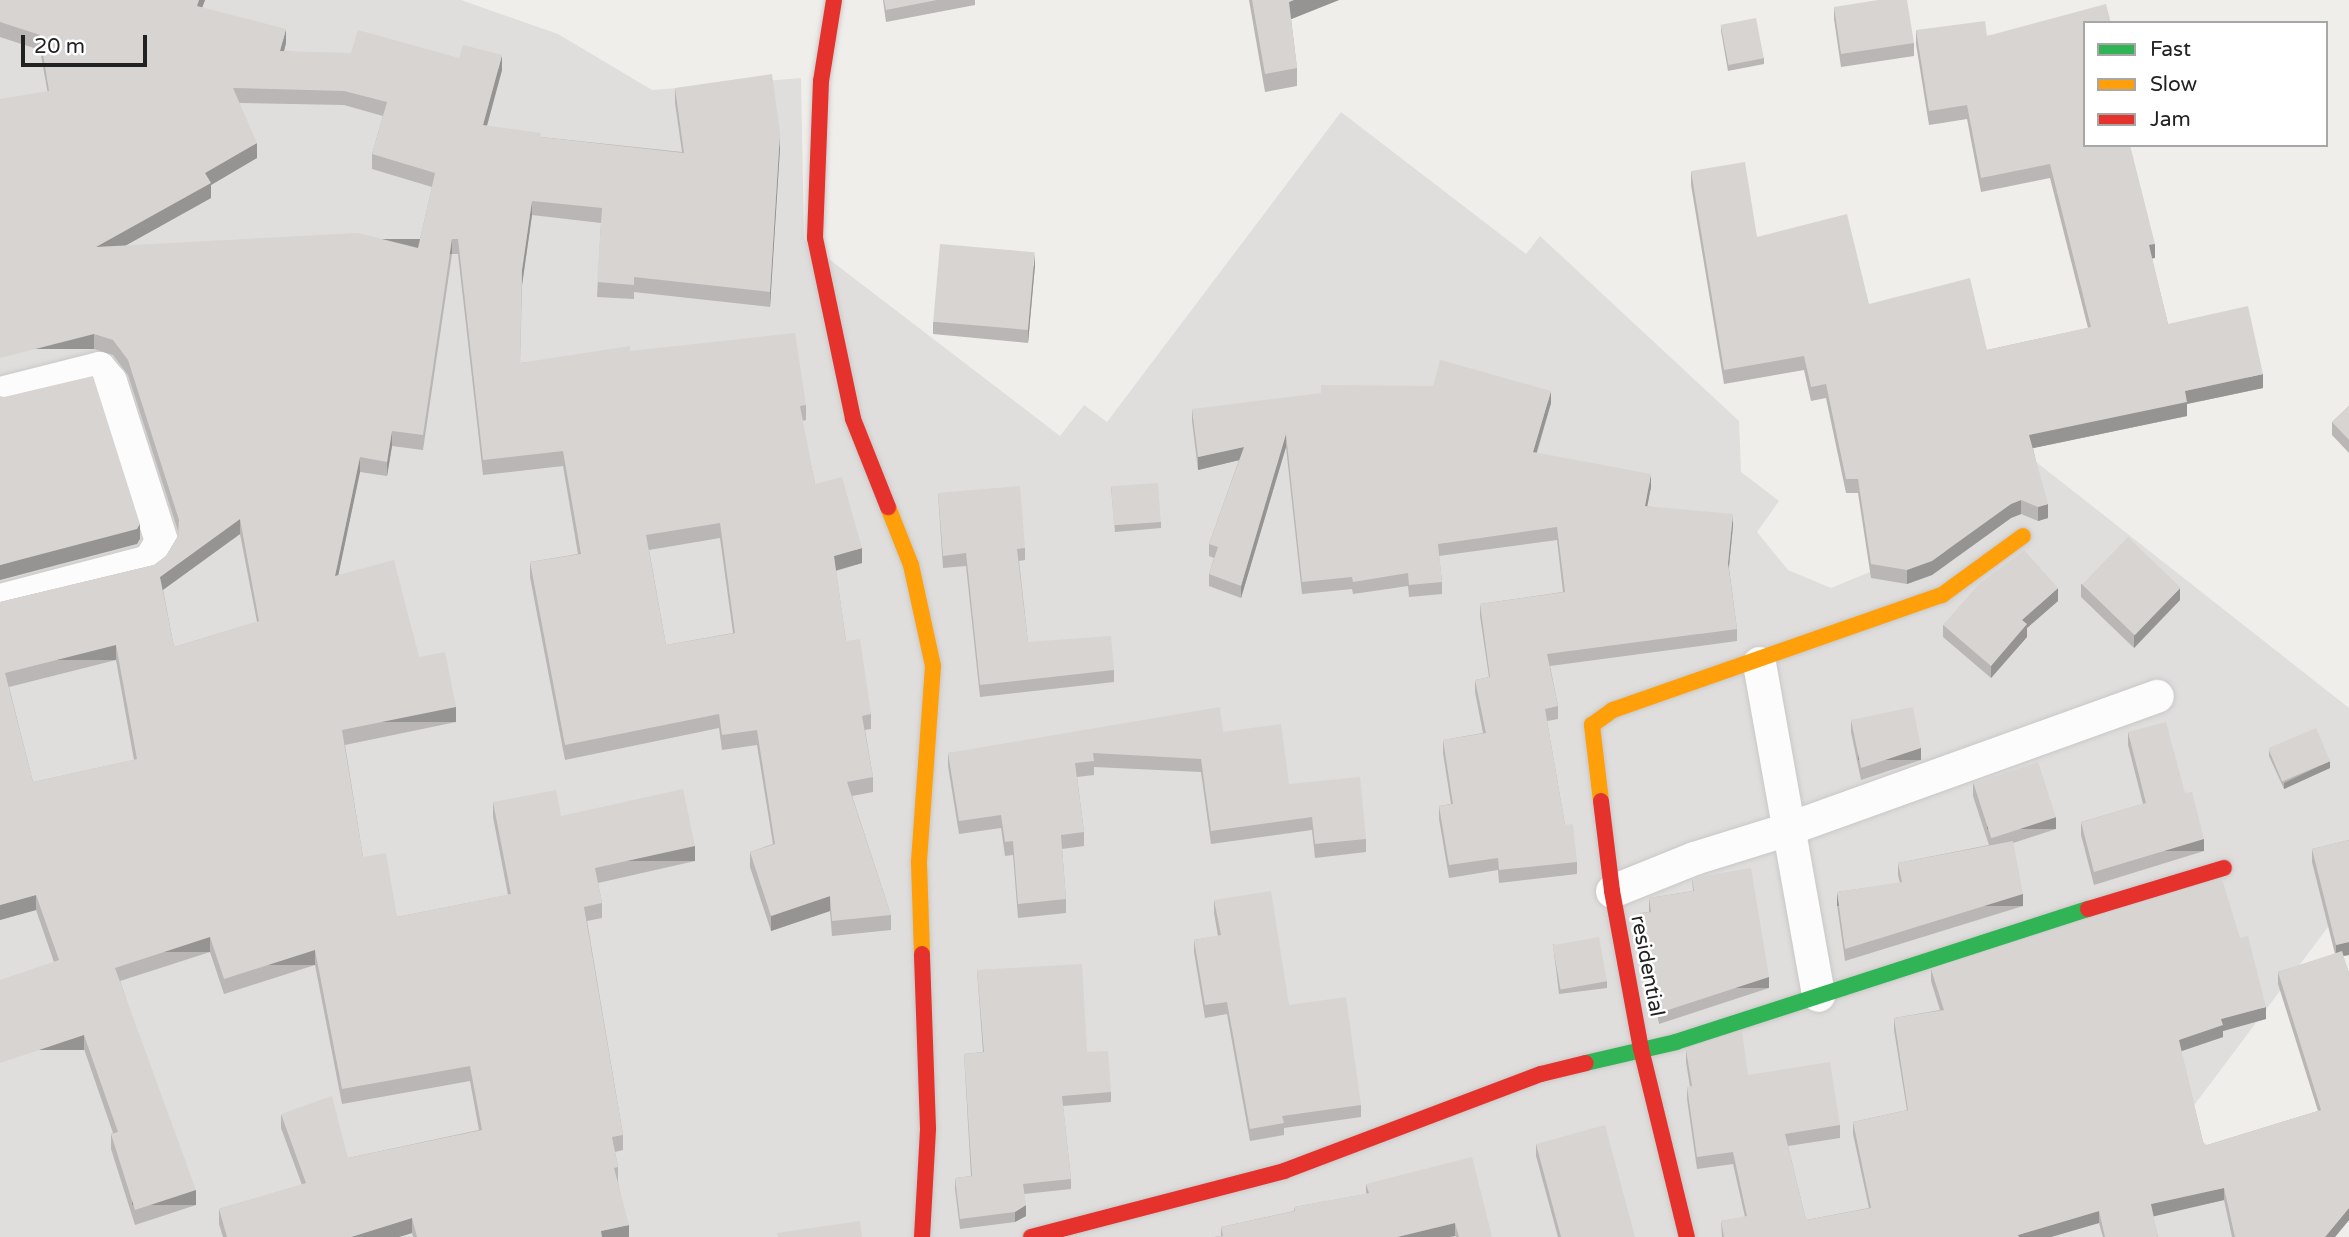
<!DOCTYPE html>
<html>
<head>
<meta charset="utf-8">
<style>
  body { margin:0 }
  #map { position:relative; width:2349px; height:1237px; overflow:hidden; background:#f0eeeb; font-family:"Varela Round",sans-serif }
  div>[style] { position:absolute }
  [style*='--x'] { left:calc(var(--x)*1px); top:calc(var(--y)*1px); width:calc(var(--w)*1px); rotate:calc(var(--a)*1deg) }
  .residential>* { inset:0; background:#dfdedc }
  .roads { filter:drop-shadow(0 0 2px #c9c8c7) drop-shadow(0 0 2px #c9c8c7) }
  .street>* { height:33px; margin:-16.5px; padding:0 16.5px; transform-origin:16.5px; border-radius:16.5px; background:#fdfcfc }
  .fast>* { height:16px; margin:-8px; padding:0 8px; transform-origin:8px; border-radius:8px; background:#30b455 }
  .slow>* { height:16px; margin:-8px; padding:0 8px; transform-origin:8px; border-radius:8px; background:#ff9f0a }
  .jam>* { height:16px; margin:-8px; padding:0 8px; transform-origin:8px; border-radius:8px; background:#e5322d }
  .wall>* { inset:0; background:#b9b6b5 }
  .shaded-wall>* { inset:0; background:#969493; transform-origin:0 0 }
  .building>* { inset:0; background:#d7d4d2; transform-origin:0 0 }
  span { translate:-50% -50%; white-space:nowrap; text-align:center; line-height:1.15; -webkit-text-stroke:5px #fff; paint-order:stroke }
  .street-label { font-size:21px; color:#222 }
  .legend { position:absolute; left:2083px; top:21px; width:245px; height:126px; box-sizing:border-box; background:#fff; border:2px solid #a7a7a7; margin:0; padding:9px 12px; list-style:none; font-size:21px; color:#222 }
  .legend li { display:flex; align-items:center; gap:14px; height:35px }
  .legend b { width:35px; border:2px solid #a7a7a7 }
  .scale { position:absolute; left:21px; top:35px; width:126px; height:32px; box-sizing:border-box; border:4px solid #222; border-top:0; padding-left:9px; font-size:21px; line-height:24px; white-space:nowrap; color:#222; -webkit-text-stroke:5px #fff; paint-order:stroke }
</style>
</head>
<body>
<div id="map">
  <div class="residential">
    <i style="clip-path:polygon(0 0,461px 0,558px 34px,652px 90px,801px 78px,804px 240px,1060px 436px,1084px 405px,1107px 422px,1341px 112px,1526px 254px,1540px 236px,1739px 421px,1741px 472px,1779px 501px,1757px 532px,1788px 570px,1831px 588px,1916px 553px,1993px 428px,2349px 708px,2349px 899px,2180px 1124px,2327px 1237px,0 1237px)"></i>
  </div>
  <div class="roads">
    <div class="street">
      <i style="--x:0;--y:393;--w:102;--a:-14.2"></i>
      <i style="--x:99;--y:368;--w:17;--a:50"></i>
      <i style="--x:110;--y:381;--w:168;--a:72.3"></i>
      <i style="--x:161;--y:541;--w:23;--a:121"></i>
      <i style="--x:149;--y:561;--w:154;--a:165.3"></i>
      <i style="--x:1759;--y:663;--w:337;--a:79.9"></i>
      <i style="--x:1612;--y:891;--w:88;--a:-21.9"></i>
      <i style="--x:1694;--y:858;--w:97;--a:-17.3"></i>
      <i style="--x:1787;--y:829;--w:393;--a:-19.8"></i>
    </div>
    <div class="fast">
      <i style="--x:1586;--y:1063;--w:92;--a:-13.1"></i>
      <i style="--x:1676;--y:1042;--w:433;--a:-17.9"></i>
    </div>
    <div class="slow">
      <i style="--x:888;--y:507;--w:62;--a:68.4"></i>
      <i style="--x:911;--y:565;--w:103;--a:77.7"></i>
      <i style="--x:933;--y:666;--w:197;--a:94.1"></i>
      <i style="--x:919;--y:863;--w:91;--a:88.1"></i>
      <i style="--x:1601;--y:801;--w:77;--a:-96.8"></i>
      <i style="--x:1592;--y:725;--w:26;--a:-36"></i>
      <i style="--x:1613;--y:710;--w:349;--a:-19.3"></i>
      <i style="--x:1942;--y:595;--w:100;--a:-36.1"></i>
    </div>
    <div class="jam">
      <i style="--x:834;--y:0;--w:82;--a:99.1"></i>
      <i style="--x:821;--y:81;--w:157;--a:92.2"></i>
      <i style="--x:815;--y:238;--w:185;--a:78.1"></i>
      <i style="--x:853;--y:419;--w:95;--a:68.3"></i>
      <i style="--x:1601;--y:801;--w:91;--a:83"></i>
      <i style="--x:1612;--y:891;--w:161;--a:79.6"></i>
      <i style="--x:1641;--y:1049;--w:194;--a:76.3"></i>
      <i style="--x:2088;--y:909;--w:142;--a:-16.8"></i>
      <i style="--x:922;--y:1237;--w:109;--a:-86.8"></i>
      <i style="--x:928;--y:1128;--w:174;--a:-92"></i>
      <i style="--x:1031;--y:1237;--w:261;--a:-14.6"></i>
      <i style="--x:1284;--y:1171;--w:275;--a:-20.7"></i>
      <i style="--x:1541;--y:1074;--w:46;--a:-13.7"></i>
    </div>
  </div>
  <div class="wall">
    <i style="clip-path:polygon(evenodd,0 0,205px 0,202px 8px,286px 43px,284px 51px,502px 70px,487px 126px,541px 137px,682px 152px,675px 103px,675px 88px,780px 148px,770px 307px,634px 292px,634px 299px,597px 297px,601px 223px,532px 215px,522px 285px,520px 363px,630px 351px,806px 405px,806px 420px,802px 421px,815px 484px,862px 563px,836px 571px,846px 641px,871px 714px,871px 729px,865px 730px,873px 777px,873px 792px,852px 796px,891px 915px,891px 930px,832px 936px,830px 911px,771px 931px,750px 867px,750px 852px,773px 844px,757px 745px,722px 750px,719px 728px,565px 760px,530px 577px,530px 562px,578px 554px,563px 466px,483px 475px,458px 254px,452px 254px,423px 450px,392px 446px,387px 476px,360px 472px,338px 575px,419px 657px,456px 722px,345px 745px,363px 857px,397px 917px,508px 895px,493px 817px,493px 802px,561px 816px,695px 861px,598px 883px,602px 903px,602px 918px,587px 921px,623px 1135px,623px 1150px,615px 1152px,618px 1167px,618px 1182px,629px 1237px,413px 1237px,412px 1233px,399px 1237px,223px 1237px,219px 1224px,219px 1209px,302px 1185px,281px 1128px,281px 1114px,348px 1158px,479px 1130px,470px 1081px,342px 1104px,315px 965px,224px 994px,210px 952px,120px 981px,196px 1205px,135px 1225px,111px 1149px,111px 1134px,113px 1133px,36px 910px,0 920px,0 602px,154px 565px,166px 556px,178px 536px,178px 531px,128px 375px,113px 355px,94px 349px,40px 50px,0 37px,0 0,239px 103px,344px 105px,383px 116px,372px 154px,372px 169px,432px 187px,418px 248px,125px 246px,211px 198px,211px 185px,257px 158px,239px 103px,0 0,240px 534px,257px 622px,174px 647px,163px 590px,240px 534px,0 0,720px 538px,733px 633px,666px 645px,649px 550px,720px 538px,0 0,116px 660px,134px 760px,33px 782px,9px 687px,116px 660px)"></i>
    <i style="clip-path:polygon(883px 0,975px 0,975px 5px,886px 22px)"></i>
    <i style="clip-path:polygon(1249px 0,1339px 0,1291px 19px,1297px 68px,1297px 86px,1265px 92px)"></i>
    <i style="clip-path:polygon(1834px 7px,1914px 43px,1914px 56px,1841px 67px,1834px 19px)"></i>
    <i style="clip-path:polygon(2085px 23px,2155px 258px,2152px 259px,2168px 324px,2263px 388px,2187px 404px,2187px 416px,2033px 448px,2048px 518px,2038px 521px,2021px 514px,2011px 518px,1932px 575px,1907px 584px,1871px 578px,1858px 493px,1846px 493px,1826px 398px,1811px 401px,1804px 370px,1724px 384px,1691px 185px,1691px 171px,1757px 237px,1869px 304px,1987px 350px,2088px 328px,2050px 178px,1981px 192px,1967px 119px,1929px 125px,1916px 44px,1916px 30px,1987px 36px)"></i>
    <i style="clip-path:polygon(1721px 25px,1764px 58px,1764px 64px,1728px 71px,1721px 31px)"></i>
    <i style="clip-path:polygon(1035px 265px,1028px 343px,933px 334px,933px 322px)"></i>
    <i style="clip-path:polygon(1551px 403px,1537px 453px,1651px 487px,1647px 506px,1733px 526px,1729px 568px,1737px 629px,1737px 641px,1550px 666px,1558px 706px,1558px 719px,1547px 721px,1565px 825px,1577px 862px,1577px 874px,1499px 883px,1498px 870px,1449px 878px,1439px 819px,1439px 806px,1451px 804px,1443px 753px,1443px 740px,1483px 733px,1475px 692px,1475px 680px,1489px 677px,1480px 616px,1480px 604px,1563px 592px,1557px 540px,1439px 556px,1442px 582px,1442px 594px,1409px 597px,1408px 586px,1353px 594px,1352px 589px,1302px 594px,1286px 447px,1241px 598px,1209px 586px,1209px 574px,1214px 558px,1209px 556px,1209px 544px,1239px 460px,1198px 470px,1192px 421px,1192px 409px)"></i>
    <i style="clip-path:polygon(2349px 406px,2349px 453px,2332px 435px,2332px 422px)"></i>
    <i style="clip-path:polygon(1111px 487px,1161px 522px,1161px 528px,1115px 532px)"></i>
    <i style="clip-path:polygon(938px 493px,1025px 548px,1025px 560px,1019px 561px,1028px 642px,1114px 670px,1114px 682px,980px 697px,966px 566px,943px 568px)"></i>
    <i style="clip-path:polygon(2081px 584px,2180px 600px,2134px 648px,2081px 597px)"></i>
    <i style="clip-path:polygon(2058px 601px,2027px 628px,2027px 637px,1991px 678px,1943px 637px,1943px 625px)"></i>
    <i style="clip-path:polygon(1851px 720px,1921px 760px,1861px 780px,1851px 732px)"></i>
    <i style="clip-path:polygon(1223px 732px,1289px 784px,1366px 839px,1366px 852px,1315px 858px,1312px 830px,1211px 844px,1201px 772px,1094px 767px,1094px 775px,1077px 777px,1084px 832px,1084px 846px,1062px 849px,1066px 899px,1066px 913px,1018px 918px,1013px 855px,1005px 856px,1001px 828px,959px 834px,948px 766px,948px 753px)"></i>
    <i style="clip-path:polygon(2128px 732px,2185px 793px,2204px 851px,2094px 885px,2081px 835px,2081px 822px,2143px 804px,2128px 745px)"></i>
    <i style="clip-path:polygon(2269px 750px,2330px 768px,2284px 789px,2269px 756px)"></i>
    <i style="clip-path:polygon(1973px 783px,2056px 829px,2013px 843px,2023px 906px,1845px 961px,1837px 904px,1837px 892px,1900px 883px,1898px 875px,1898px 863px,1989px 845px,1973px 796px)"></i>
    <i style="clip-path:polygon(2349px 840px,2349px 955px,2343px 956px,2349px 973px,2349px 1220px,2335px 1237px,2232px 1237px,2224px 1200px,2153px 1216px,2158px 1237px,2103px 1237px,2099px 1223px,2051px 1237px,1722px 1237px,1721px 1221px,1745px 1217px,1733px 1164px,1697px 1169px,1687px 1099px,1687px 1087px,1690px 1087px,1686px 1062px,1686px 1050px,1748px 1075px,1840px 1125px,1840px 1138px,1788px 1146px,1806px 1220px,1869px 1208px,1853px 1134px,1853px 1122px,1907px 1110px,1894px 1030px,1894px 1018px,1940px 1010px,1931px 981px,1931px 969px,2240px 938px,2266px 1019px,2223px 1031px,2223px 1037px,2181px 1051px,2204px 1146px,2318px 1111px,2278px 984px,2278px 972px,2335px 954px,2312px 862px,2312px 849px)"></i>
    <i style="clip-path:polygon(1692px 878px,1769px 988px,1659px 1024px,1640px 924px,1640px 913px,1649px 912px,1649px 898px,1693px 891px)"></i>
    <i style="clip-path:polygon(1214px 900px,1361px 1105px,1361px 1117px,1284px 1128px,1284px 1135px,1250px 1141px,1227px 1014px,1205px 1018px,1194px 952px,1194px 940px,1218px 936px,1214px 913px)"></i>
    <i style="clip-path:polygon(1553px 944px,1607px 981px,1607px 988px,1559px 994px)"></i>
    <i style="clip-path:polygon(977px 970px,1087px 1052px,1111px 1092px,1111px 1102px,1063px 1106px,1071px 1179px,1071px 1189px,1024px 1194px,1026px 1216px,1015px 1222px,960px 1229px,955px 1189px,955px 1178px,971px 1176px,964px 1054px,983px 1052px)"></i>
    <i style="clip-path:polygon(1536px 1144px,1635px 1237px,1558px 1237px,1536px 1156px)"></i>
    <i style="clip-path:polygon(1366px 1184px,1492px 1237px,1456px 1237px,1455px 1236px,1449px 1237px,1214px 1237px,1221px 1236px,1221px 1227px,1294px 1211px,1294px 1207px,1366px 1194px)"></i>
  </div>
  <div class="shaded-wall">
    <i style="clip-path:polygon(199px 0,205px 0,197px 21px,197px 6px)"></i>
    <i style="clip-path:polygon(1294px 0,1339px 0,1289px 20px,1289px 2px)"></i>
    <i style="clip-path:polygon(286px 29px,286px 43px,280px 66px,280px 51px)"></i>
    <i style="clip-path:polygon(502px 55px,502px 70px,483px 140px,483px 125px)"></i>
    <i style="clip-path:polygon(780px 133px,780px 148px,770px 307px,770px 292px)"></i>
    <i style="clip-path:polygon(257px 143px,257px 158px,211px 185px,211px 198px,96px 262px,96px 247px,205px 173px)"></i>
    <i style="clip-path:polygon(532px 201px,532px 215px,522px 285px,522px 270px)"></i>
    <i style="left:452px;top:239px;width:15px;height:198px;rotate:90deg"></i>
    <i style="left:2155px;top:244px;width:14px;height:6px;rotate:90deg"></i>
    <i style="clip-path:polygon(1035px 253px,1035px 265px,1028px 343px,1028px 330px)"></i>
    <i style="left:94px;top:334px;width:15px;height:97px;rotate:90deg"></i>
    <i style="clip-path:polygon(2263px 374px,2263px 388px,2187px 404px,2187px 416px,2029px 449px,2029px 435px,2185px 391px)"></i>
    <i style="clip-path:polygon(1551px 391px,1551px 403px,1533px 464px,1533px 452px)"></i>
    <i style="clip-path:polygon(392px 431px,392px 446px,387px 476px,387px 462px)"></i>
    <i style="clip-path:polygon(1286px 434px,1286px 447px,1241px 598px,1241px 586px)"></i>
    <i style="clip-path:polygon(1244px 447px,1244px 459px,1198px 470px,1198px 457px)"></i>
    <i style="clip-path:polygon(360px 457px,360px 472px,335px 591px,335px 576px)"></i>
    <i style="clip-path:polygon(1651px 474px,1651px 487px,1645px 518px,1645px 506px)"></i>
    <i style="clip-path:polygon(2021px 500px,2021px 514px,2011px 518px,1932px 575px,1907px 584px,1907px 570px,2011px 504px)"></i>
    <i style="clip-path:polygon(2048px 504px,2048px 518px,2038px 521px,2038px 507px)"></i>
    <i style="clip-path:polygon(1733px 514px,1733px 526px,1728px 575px,1728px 563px)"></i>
    <i style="clip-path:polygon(240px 519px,240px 534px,160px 592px,160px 577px)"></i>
    <i style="clip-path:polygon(140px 524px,140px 539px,137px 544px,0 580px,0 565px)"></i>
    <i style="clip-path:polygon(862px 548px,862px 563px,834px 571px,834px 556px)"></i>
    <i style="clip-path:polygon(2058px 588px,2058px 601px,2027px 628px,2027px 637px,1991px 678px,1991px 666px,2022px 620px)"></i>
    <i style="clip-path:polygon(2180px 588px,2180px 600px,2134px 648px,2134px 635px)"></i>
    <i style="left:116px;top:645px;width:15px;height:114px;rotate:90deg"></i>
    <i style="left:456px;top:707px;width:15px;height:116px;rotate:90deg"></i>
    <i style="left:1921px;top:748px;width:12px;height:63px;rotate:90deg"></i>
    <i style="clip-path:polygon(2330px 761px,2330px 768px,2284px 789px,2284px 783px)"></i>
    <i style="left:2056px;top:817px;width:12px;height:69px;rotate:90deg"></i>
    <i style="left:2204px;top:839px;width:12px;height:115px;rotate:90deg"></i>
    <i style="left:695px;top:846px;width:15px;height:102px;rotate:90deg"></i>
    <i style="left:2023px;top:894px;width:12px;height:186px;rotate:90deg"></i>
    <i style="clip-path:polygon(36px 895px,36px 910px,0 920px,0 905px)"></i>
    <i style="clip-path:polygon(830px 896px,830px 911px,771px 931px,771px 916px)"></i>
    <i style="left:210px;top:937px;width:15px;height:100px;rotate:90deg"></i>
    <i style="clip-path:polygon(2349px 942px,2349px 955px,2336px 957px,2336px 945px)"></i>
    <i style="left:315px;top:950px;width:15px;height:96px;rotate:90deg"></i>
    <i style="left:1769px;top:977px;width:11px;height:116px;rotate:90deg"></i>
    <i style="clip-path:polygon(2266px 1007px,2266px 1019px,2223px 1031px,2223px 1037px,2179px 1052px,2179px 1040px,2221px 1019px)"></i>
    <i style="left:84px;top:1035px;width:15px;height:89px;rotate:90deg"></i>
    <i style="clip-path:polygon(2224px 1188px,2224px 1200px,2151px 1217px,2151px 1204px)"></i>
    <i style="left:196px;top:1190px;width:15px;height:64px;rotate:90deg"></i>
    <i style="clip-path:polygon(1026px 1205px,1026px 1216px,1015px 1222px,1015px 1212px)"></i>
    <i style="clip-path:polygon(2349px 1208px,2349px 1220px,2335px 1237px,2325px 1237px)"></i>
    <i style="clip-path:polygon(2099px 1211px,2099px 1223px,2051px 1237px,2018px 1237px,2018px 1235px)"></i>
    <i style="clip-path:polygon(412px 1218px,412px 1233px,399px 1237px,351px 1237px)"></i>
    <i style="clip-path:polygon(1455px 1223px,1455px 1236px,1449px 1237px,1397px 1237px)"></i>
    <i style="clip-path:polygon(629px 1225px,629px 1237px,601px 1237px,601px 1231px)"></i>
  </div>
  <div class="building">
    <i style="clip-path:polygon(evenodd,0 0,199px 0,197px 6px,286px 29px,280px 51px,351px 53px,358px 30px,459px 58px,463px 45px,502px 55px,483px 125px,541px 133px,540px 137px,684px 153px,675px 88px,772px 74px,780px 133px,770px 292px,634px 277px,634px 285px,597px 282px,602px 208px,532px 201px,522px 270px,520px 363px,630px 346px,630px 351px,795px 333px,806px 405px,800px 406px,815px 484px,842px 477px,862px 548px,834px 556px,846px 641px,860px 639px,871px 714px,862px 716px,873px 777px,847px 782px,891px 915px,832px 921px,830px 896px,771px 916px,750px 852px,775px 844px,757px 730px,722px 735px,719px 714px,565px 745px,530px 562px,581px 554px,563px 451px,483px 460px,458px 239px,452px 239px,423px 435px,392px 431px,387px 462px,360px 457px,335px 576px,394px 560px,419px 657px,445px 652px,456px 707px,342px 730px,363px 857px,386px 853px,397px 917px,511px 894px,493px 802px,556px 790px,561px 816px,683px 789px,695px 846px,595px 868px,602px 903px,584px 907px,623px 1135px,612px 1137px,618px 1167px,614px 1168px,629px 1225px,601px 1231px,602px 1237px,417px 1237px,412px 1218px,351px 1237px,227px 1237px,219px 1209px,306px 1183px,281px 1114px,332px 1096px,348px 1158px,482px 1130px,470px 1066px,342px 1089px,315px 950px,224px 979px,210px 937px,115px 968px,196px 1190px,135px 1210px,111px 1134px,118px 1132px,84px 1035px,0 1063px,0 980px,59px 960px,36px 895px,0 905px,0 602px,154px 565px,166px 556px,178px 536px,179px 520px,128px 360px,113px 340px,94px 334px,0 358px,0 99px,49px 91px,40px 35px,0 22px,0 0,233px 88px,344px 91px,387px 102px,372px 154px,435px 173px,418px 248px,358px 233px,96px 247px,211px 183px,205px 173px,257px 143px,233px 88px,0 0,240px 519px,259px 621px,174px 647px,160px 577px,240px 519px,0 0,720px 523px,735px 633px,666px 645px,646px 535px,720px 523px,0 0,116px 645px,137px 759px,33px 782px,5px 673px,116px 645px)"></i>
    <i style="clip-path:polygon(884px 0,937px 0,886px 10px)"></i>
    <i style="clip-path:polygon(1252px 0,1294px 0,1289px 2px,1297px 68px,1265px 74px)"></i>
    <i style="clip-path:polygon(1878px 0,1907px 0,1914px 43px,1841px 54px,1834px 7px)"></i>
    <i style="clip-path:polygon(2106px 4px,2111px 23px,2085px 23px,2085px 145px,2130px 145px,2155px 244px,2149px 245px,2168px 324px,2248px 306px,2263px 374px,2185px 391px,2187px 402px,2029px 435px,2048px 504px,2038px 507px,2021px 500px,2011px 504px,1932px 561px,1907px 570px,1871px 564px,1858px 479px,1846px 479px,1826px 384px,1811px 387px,1804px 356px,1724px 370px,1691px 171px,1745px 162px,1757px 237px,1847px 214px,1869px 304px,1970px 278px,1987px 350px,2091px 327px,2050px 164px,1981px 178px,1967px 105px,1929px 111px,1916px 30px,1985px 21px,1987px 36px)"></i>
    <i style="left:1756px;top:18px;width:41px;height:36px;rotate:79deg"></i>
    <i style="left:940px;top:244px;width:95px;height:78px;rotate:5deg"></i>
    <i style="clip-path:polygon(1440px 360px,1551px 391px,1533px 452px,1651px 474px,1645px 506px,1733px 514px,1728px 563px,1737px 629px,1547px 654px,1558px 706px,1545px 709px,1565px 825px,1573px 824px,1577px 862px,1499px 870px,1498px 858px,1449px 865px,1439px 806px,1453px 804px,1443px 740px,1486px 733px,1475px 680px,1490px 677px,1480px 604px,1565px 592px,1557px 527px,1438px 544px,1442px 582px,1409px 585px,1408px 573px,1353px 582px,1352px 577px,1302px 582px,1286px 434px,1241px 586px,1209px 574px,1218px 547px,1209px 544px,1244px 447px,1198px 457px,1192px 409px,1321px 393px,1321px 385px,1433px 386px)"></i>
    <i style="clip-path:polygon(93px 376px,140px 524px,137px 529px,0 565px,0 396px,4px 397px)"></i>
    <i style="clip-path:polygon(2349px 406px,2349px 440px,2332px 422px)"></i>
    <i style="left:1158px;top:483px;width:39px;height:47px;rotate:86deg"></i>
    <i style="clip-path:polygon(1020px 486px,1025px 548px,1017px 549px,1028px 642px,1111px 636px,1114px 670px,980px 685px,966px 553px,943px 556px,938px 493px)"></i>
    <i style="left:2128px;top:537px;width:73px;height:66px;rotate:44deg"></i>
    <i style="clip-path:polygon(2024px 550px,2058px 588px,2022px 620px,2027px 624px,1991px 666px,1943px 625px,1979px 584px)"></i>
    <i style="clip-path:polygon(1220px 707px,1223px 732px,1281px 724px,1289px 784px,1360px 777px,1366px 839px,1315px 844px,1312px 817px,1211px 831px,1201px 759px,1093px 753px,1094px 761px,1075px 763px,1084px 832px,1061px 835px,1066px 899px,1018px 904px,1013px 841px,1005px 842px,1001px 815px,959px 821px,948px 753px)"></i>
    <i style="clip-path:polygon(1913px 707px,1921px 748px,1861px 768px,1851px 720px)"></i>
    <i style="clip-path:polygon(2166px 722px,2185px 793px,2192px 792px,2204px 839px,2094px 872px,2081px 822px,2146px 803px,2128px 732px)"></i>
    <i style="left:2316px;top:728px;width:36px;height:52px;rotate:67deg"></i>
    <i style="left:2038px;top:762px;width:58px;height:68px;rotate:72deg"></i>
    <i style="clip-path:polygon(2349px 840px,2349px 942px,2336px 945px,2312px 849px)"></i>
    <i style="clip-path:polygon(2013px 841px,2023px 894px,1845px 949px,1837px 892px,1902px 882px,1898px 863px)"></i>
    <i style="clip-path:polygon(1751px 868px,1769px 977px,1659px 1013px,1640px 913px,1651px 912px,1649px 898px,1694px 891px,1692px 878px)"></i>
    <i style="clip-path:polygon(2222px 879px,2240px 938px,2248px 936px,2266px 1007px,2221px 1019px,2223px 1025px,2179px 1040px,2204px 1146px,2321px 1110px,2278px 972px,2342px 951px,2349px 973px,2349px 1208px,2325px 1237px,2235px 1237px,2224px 1188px,2151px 1204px,2158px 1237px,2105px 1237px,2099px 1211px,2018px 1235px,2019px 1237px,1724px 1237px,1721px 1221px,1747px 1216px,1733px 1152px,1697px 1157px,1687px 1087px,1692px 1086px,1686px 1050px,1742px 1031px,1748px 1075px,1830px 1062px,1840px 1125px,1785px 1134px,1806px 1220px,1871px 1208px,1853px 1122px,1908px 1110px,1894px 1018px,1944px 1010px,1931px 969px)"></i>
    <i style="clip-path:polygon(1271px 891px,1289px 1005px,1346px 997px,1361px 1105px,1282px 1116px,1284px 1123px,1250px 1129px,1227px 1002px,1205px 1005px,1194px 940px,1221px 935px,1214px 900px)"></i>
    <i style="left:1599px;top:937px;width:45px;height:47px;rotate:80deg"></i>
    <i style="clip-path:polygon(1082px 964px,1087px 1052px,1108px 1051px,1111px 1092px,1062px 1096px,1071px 1179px,1023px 1184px,1026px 1205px,1015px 1212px,960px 1219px,955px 1178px,972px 1176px,964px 1054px,984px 1052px,977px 970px)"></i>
    <i style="clip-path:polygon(1605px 1125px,1635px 1237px,1561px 1237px,1536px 1144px)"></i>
    <i style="clip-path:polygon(1472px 1157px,1492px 1237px,1459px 1237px,1455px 1223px,1397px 1237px,1214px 1237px,1223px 1236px,1221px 1227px,1295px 1211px,1294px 1207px,1369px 1193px,1366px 1184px)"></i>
    <i style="clip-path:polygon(860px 1221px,862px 1237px,778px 1237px,777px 1233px)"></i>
  </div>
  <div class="street-label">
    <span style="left:1647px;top:966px;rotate:79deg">residential</span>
  </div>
  <ul class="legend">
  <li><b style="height:9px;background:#30b455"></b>Fast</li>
  <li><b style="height:9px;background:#ff9f0a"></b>Slow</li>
  <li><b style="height:9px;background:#e5322d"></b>Jam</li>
  </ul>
  <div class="scale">20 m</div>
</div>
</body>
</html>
